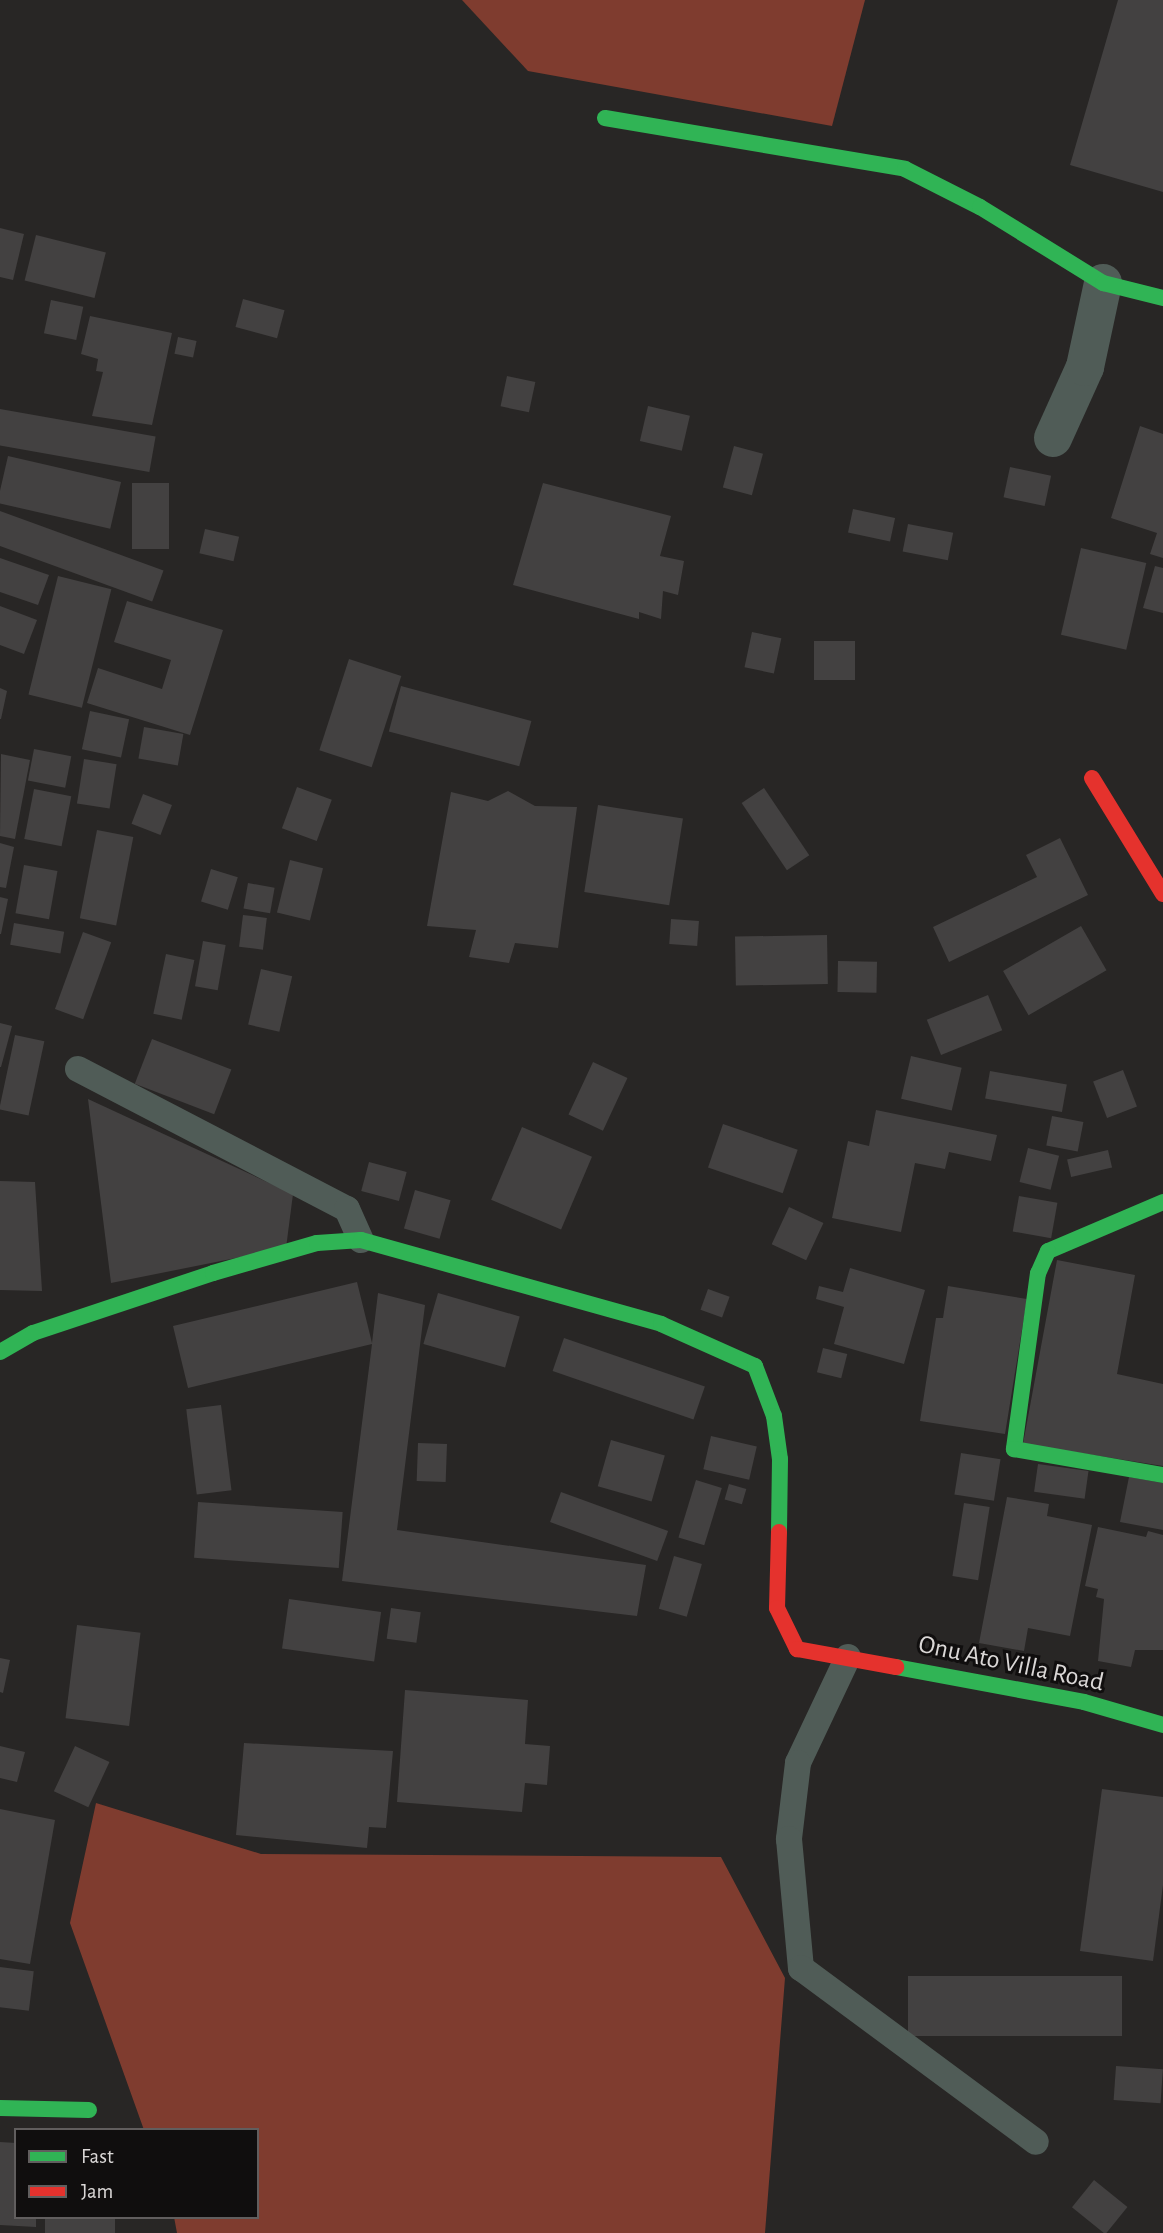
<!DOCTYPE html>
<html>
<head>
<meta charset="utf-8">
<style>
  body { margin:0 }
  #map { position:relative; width:1163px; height:2233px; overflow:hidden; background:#282625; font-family:"Alegreya Sans",sans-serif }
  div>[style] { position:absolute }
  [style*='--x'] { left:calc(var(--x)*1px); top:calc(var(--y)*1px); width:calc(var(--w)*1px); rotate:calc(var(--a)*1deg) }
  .forest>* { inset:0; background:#7f3c2f }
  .building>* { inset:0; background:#434141; transform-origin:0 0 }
  .lane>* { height:26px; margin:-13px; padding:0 13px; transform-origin:13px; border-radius:13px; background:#505c57 }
  .street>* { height:38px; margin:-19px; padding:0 19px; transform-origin:19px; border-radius:19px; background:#505c57 }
  .fast>* { height:16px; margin:-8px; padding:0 8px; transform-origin:8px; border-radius:8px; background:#30b455 }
  .jam>* { height:16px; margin:-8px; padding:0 8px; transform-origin:8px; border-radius:8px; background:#e5322d }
  span { translate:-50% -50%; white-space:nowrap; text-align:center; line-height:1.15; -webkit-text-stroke:6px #100e0e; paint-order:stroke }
  .street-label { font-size:26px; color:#dad7d6 }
  .legend { position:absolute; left:14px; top:2128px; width:245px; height:91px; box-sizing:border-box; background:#100e0e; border:2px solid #615e5e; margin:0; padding:9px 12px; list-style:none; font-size:21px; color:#dad7d6 }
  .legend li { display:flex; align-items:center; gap:14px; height:35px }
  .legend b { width:35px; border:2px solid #615e5e }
</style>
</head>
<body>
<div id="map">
  <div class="forest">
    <i style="clip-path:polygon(462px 0,865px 0,832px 126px,528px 71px)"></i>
    <i style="clip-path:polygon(96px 1803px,261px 1854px,721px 1857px,785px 1978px,765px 2233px,177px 2233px,174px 2217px,257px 2217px,257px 2130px,144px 2130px,70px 1923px)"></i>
  </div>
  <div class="building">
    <i style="clip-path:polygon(1118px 0,1163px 0,1163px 192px,1070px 165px)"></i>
    <i style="clip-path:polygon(0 228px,24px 234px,13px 280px,0 277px)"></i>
    <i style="left:36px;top:235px;width:72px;height:47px;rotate:14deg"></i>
    <i style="left:243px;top:299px;width:43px;height:29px;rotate:15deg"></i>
    <i style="left:51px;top:300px;width:33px;height:34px;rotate:12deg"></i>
    <i style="clip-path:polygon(90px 316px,172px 333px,152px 425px,92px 416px,103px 372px,96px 371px,98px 359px,81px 354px)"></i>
    <i style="left:178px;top:337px;width:19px;height:17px;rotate:12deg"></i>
    <i style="left:507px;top:376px;width:29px;height:31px;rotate:12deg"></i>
    <i style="left:648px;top:406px;width:43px;height:36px;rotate:13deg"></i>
    <i style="left:0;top:409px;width:158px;height:36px;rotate:10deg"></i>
    <i style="clip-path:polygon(1140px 426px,1163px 434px,1163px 558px,1150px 554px,1157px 533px,1111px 518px)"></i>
    <i style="left:734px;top:446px;width:30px;height:43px;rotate:15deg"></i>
    <i style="left:8px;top:456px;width:116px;height:48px;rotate:13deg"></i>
    <i style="left:1010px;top:467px;width:42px;height:31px;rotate:12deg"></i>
    <i style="left:132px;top:483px;width:37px;height:66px"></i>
    <i style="clip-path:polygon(543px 483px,671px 516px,660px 556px,684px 561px,678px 595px,663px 591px,661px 619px,639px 612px,639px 619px,513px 585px)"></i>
    <i style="left:853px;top:509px;width:43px;height:24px;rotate:12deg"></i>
    <i style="left:0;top:511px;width:174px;height:33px;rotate:20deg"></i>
    <i style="left:908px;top:524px;width:46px;height:28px;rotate:11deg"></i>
    <i style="left:205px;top:529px;width:35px;height:25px;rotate:13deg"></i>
    <i style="left:1081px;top:548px;width:67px;height:89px;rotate:13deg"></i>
    <i style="clip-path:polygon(0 558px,49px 575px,38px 605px,0 592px)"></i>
    <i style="clip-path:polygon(1155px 566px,1163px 568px,1163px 613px,1143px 608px)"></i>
    <i style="left:58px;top:576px;width:55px;height:122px;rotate:14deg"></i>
    <i style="clip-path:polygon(127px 601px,223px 630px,190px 735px,87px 703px,98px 668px,162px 689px,171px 660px,114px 642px)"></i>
    <i style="clip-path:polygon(0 606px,37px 620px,24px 654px,0 645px)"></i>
    <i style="left:752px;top:632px;width:30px;height:36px;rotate:12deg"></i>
    <i style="left:814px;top:641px;width:41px;height:39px"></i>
    <i style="left:349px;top:659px;width:55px;height:96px;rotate:18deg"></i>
    <i style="left:401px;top:686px;width:135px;height:47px;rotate:15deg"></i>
    <i style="clip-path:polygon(0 688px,7px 691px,1px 719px,0 719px)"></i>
    <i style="left:90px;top:711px;width:40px;height:39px;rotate:12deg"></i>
    <i style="left:144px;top:727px;width:40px;height:32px;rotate:10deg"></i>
    <i style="left:34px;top:749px;width:38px;height:32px;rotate:11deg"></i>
    <i style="clip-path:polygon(1px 754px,30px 760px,15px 839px,0 836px)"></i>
    <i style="left:84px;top:759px;width:33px;height:45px;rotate:9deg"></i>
    <i style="left:297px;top:787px;width:37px;height:44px;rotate:20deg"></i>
    <i style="left:764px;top:788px;width:81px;height:27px;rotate:56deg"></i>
    <i style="left:34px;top:789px;width:38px;height:51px;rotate:11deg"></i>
    <i style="clip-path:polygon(508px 791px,535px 806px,577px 807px,558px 948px,515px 943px,509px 963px,469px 957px,476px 930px,427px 926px,451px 792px,488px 801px)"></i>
    <i style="left:143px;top:794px;width:31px;height:32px;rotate:21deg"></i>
    <i style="left:598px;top:805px;width:86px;height:88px;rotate:9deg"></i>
    <i style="left:97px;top:830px;width:37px;height:90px;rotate:11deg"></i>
    <i style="clip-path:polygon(1060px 838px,1088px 895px,949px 962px,933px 927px,1037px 877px,1026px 855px)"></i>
    <i style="clip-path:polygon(0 843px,14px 847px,6px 888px,0 887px)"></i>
    <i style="left:290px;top:860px;width:34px;height:54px;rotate:14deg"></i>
    <i style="left:24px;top:865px;width:34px;height:49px;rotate:10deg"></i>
    <i style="left:211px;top:869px;width:28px;height:34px;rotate:17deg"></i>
    <i style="left:248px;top:883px;width:27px;height:26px;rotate:10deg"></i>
    <i style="clip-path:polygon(0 897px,8px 899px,1px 934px,0 934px)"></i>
    <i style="left:243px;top:915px;width:24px;height:32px;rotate:7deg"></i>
    <i style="left:671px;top:919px;width:28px;height:25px;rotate:4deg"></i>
    <i style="left:14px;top:923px;width:51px;height:22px;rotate:10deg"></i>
    <i style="left:1081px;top:926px;width:51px;height:90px;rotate:60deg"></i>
    <i style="left:83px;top:932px;width:30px;height:82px;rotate:20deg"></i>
    <i style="left:827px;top:935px;width:49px;height:92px;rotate:89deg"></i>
    <i style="left:203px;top:941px;width:23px;height:46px;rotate:10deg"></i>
    <i style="left:166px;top:954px;width:29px;height:61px;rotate:12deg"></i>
    <i style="left:838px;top:961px;width:39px;height:31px;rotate:1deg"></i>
    <i style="left:261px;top:969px;width:32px;height:57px;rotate:13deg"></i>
    <i style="left:988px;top:995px;width:38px;height:66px;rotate:68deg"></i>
    <i style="clip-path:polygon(0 1023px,12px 1026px,1px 1067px,0 1067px)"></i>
    <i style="left:15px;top:1035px;width:30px;height:76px;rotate:12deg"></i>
    <i style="left:152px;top:1039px;width:85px;height:48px;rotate:21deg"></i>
    <i style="left:911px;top:1056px;width:52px;height:44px;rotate:13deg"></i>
    <i style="left:593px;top:1062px;width:38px;height:58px;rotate:25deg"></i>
    <i style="left:1123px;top:1070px;width:39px;height:32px;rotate:69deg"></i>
    <i style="left:990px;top:1071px;width:78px;height:28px;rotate:10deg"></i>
    <i style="clip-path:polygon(88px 1099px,293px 1194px,286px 1248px,111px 1283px)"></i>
    <i style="clip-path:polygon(876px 1110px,997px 1135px,991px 1161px,949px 1152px,945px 1169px,915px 1163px,901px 1232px,832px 1218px,848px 1141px,869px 1146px)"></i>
    <i style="left:1052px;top:1116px;width:32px;height:30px;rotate:11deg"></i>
    <i style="left:723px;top:1124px;width:79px;height:46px;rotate:19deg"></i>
    <i style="left:522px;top:1127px;width:76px;height:79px;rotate:23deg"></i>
    <i style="left:1028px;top:1148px;width:32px;height:35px;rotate:14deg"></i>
    <i style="left:1108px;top:1150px;width:18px;height:42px;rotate:77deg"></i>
    <i style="left:369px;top:1162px;width:39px;height:30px;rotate:15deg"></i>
    <i style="clip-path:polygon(0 1181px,35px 1182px,42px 1291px,0 1290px)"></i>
    <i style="left:415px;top:1190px;width:37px;height:40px;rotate:16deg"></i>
    <i style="left:1019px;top:1196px;width:39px;height:36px;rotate:10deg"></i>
    <i style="left:789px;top:1207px;width:38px;height:41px;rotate:25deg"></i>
    <i style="clip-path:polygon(1057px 1260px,1135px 1275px,1117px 1374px,1163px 1384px,1163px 1466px,1023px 1444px)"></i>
    <i style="clip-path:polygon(850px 1268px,925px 1290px,904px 1364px,834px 1344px,844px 1307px,816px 1299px,819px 1286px,843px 1292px)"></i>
    <i style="clip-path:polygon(357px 1282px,372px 1343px,378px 1293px,425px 1305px,397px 1530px,646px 1565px,637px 1616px,342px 1581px,372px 1344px,188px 1388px,173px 1326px)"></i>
    <i style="clip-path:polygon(948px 1286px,1027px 1299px,1005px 1434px,920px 1421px,936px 1318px,943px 1318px)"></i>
    <i style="left:708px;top:1289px;width:23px;height:22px;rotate:20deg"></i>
    <i style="left:438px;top:1293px;width:85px;height:53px;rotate:16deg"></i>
    <i style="left:564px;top:1338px;width:149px;height:35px;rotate:19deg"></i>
    <i style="left:823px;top:1348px;width:25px;height:25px;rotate:14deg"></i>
    <i style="left:221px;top:1405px;width:86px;height:35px;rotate:83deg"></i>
    <i style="left:711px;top:1436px;width:47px;height:34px;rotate:13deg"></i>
    <i style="left:611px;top:1440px;width:56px;height:48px;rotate:16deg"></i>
    <i style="left:418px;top:1443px;width:29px;height:38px;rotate:2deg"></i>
    <i style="left:961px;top:1453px;width:40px;height:42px;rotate:9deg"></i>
    <i style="left:1038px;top:1464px;width:51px;height:28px;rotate:8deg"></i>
    <i style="clip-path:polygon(1129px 1477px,1163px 1483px,1163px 1530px,1120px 1522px)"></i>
    <i style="left:696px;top:1480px;width:27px;height:60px;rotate:17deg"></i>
    <i style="left:729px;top:1484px;width:18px;height:16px;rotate:16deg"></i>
    <i style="left:561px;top:1492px;width:114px;height:32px;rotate:20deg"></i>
    <i style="clip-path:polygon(1007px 1497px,1049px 1504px,1047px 1516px,1092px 1525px,1070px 1636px,1028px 1628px,1024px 1651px,979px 1643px)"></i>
    <i style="left:198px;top:1502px;width:145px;height:56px;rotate:4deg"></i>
    <i style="left:964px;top:1503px;width:26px;height:74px;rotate:9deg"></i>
    <i style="clip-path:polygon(1098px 1527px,1146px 1537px,1148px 1531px,1163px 1535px,1163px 1650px,1135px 1650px,1131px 1667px,1098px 1661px,1104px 1599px,1096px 1597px,1098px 1589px,1085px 1586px)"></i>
    <i style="left:674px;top:1556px;width:29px;height:55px;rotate:16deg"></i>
    <i style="left:289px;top:1599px;width:93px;height:50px;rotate:8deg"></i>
    <i style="left:391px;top:1608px;width:30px;height:31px;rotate:8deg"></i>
    <i style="left:77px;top:1625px;width:64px;height:94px;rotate:7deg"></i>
    <i style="clip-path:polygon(0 1658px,10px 1660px,3px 1693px,0 1692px)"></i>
    <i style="clip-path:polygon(405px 1690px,528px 1700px,525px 1744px,550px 1746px,547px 1785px,525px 1783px,522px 1812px,397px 1802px)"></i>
    <i style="clip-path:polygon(244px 1743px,393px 1751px,386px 1828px,369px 1827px,367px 1848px,236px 1835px)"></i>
    <i style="clip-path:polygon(0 1746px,25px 1752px,17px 1782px,0 1778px)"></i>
    <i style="left:75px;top:1746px;width:38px;height:50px;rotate:25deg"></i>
    <i style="clip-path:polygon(1102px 1789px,1163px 1797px,1163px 1885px,1153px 1961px,1080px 1951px)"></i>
    <i style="clip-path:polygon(0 1809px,55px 1820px,30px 1964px,0 1959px)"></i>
    <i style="left:0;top:1967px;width:34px;height:40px;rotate:7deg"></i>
    <i style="left:908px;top:1976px;width:214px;height:60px"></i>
    <i style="left:1116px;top:2066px;width:47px;height:34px;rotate:4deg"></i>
    <i style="clip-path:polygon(0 2142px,16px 2143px,16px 2217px,36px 2217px,36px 2227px,0 2225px)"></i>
    <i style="left:1094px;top:2180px;width:43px;height:35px;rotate:39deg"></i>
    <i style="left:45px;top:2217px;width:70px;height:16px"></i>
  </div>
  <div class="lane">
    <i style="--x:78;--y:1069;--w:303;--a:27.5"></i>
    <i style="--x:347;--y:1209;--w:34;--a:66"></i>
    <i style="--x:848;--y:1657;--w:117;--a:115.3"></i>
    <i style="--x:798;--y:1763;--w:77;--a:96.8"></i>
    <i style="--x:789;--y:1839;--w:130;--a:84.7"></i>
    <i style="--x:801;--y:1968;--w:292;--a:36.5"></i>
  </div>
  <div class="street">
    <i style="--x:1053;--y:438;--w:78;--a:-65.7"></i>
    <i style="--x:1085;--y:367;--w:86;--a:-77.9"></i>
  </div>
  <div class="fast">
    <i style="--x:605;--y:118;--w:304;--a:9.6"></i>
    <i style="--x:905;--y:169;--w:84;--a:26.9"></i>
    <i style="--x:980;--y:207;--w:145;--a:31.7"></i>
    <i style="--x:1103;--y:283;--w:62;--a:14"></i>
    <i style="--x:1163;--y:1202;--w:125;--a:156.9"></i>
    <i style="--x:1048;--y:1251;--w:24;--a:114"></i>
    <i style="--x:1038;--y:1273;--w:178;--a:97.8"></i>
    <i style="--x:1014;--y:1449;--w:151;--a:9.9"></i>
    <i style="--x:0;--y:1352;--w:38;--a:-30"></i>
    <i style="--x:33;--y:1333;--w:190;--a:-18.4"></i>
    <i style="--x:213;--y:1273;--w:108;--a:-16.1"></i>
    <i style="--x:317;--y:1243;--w:44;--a:-3.9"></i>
    <i style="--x:361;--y:1240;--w:312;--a:15.6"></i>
    <i style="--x:661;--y:1324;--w:103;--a:24.1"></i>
    <i style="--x:755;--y:1366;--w:53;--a:69.2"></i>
    <i style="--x:774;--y:1416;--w:43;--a:82.1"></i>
    <i style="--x:780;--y:1459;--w:73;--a:90.8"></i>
    <i style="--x:896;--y:1667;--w:191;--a:10.5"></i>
    <i style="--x:1084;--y:1702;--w:82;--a:16.2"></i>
    <i style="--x:0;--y:2108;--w:89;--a:1.3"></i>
  </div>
  <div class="jam">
    <i style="--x:1092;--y:778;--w:136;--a:58.5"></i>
    <i style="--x:779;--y:1532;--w:76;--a:91.5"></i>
    <i style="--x:777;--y:1608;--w:46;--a:64"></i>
    <i style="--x:797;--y:1649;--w:101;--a:10.3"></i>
  </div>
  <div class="street-label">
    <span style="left:1011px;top:1664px;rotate:12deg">Onu Ato Villa Road</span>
  </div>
  <ul class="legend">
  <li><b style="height:9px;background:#30b455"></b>Fast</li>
  <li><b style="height:9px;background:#e5322d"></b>Jam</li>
  </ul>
</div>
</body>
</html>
